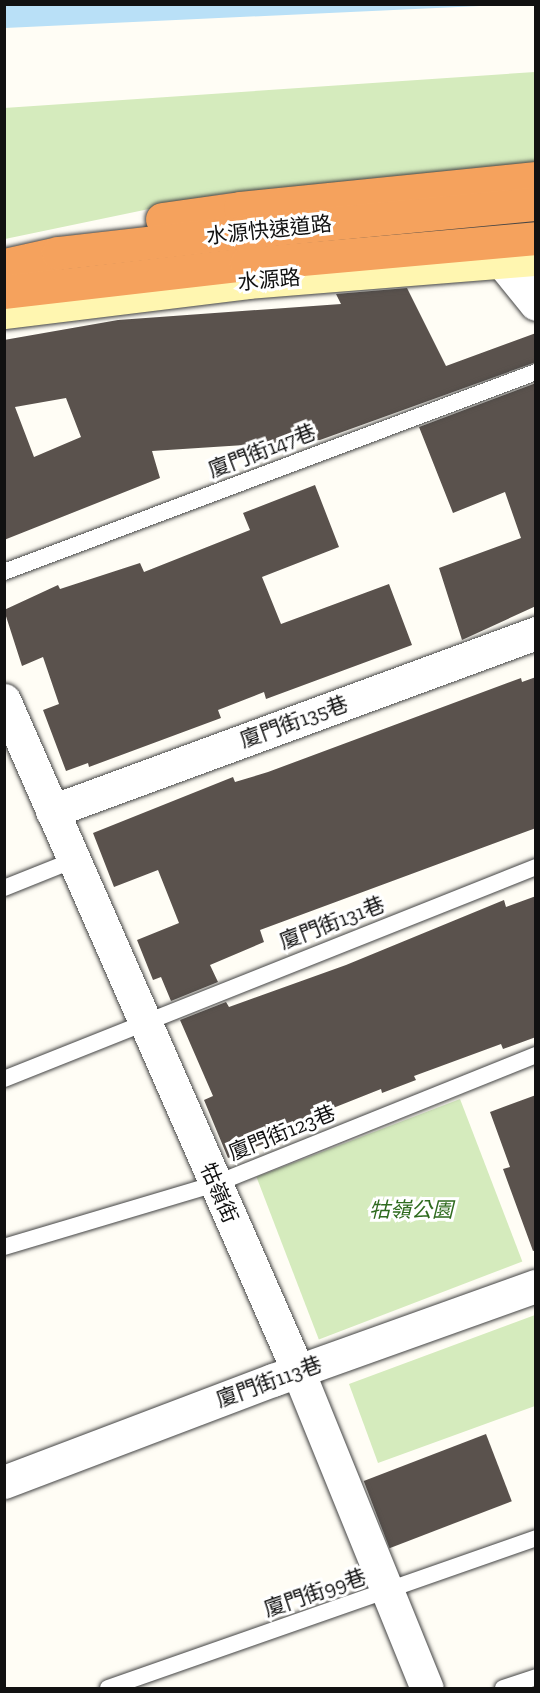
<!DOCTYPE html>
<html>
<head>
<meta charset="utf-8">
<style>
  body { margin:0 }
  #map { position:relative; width:540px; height:1693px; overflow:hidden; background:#fffdf5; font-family:"Zilla Slab","Noto Sans TC",serif }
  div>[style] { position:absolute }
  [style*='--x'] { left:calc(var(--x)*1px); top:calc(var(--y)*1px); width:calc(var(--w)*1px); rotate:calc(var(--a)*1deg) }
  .green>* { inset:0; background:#d5ebbd; transform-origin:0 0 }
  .water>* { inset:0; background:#b9e0f7 }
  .building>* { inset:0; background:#5a524d; transform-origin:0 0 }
  .roads { filter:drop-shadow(0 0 2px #444) drop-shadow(0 0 2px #444) }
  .lane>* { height:16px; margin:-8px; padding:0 8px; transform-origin:8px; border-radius:8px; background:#fff }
  .street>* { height:33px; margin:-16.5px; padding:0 16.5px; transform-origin:16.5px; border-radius:16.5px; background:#fff }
  .secondary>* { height:33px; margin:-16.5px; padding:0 16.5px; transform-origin:16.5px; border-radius:16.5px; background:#fff6b0 }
  .highway>* { height:33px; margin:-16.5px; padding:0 16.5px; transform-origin:16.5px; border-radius:16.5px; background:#f5a25d }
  span { translate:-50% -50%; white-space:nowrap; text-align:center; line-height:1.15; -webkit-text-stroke:6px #fff; paint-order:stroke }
  .street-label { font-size:21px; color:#111 }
  .park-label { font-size:21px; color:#2f6b1f; font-style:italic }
  .frame { position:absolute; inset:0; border:6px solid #111; pointer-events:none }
</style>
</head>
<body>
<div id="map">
  <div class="green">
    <i style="clip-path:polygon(535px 72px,535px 168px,221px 194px,5px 239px,4px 108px)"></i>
    <i style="left:460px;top:1099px;width:174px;height:218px;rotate:69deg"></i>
    <i style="clip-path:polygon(535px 1315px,535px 1406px,378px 1463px,349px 1384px)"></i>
  </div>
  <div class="water">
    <i style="clip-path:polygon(5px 4px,501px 4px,501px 5px,5px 28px)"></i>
  </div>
  <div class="building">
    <i style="clip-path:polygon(evenodd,407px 288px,446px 366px,536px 333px,536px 362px,320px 440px,152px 451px,160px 478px,4px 540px,4px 340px,118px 320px,341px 304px,336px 294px,407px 288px,66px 398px,81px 437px,34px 457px,15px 407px,66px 398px)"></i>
    <i style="clip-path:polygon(536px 383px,536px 606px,462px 640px,439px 568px,521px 538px,505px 492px,453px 513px,419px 427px)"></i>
    <i style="clip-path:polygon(315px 485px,339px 547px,262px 577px,281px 624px,389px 584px,412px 645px,266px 699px,264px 692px,218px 710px,221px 718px,89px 767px,88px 763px,66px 771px,43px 710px,59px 704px,43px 657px,22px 666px,4px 610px,58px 585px,60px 589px,140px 563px,144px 572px,250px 530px,243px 513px)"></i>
    <i style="clip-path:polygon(536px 677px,536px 828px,260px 930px,264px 942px,210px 965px,218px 982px,171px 1001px,161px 977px,153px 980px,137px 940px,179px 923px,158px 870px,114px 887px,93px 833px,233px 777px,235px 782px,268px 772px,521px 678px,522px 682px)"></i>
    <i style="clip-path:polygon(536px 896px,536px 1037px,503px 1049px,501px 1044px,414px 1076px,416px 1080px,382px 1093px,381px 1089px,265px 1135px,268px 1142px,228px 1158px,204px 1100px,213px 1096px,180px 1020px,226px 1002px,229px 1007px,346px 965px,504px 900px,506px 907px)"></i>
    <i style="clip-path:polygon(536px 1095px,536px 1250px,533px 1251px,503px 1169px,510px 1167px,490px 1112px)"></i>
    <i style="left:486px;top:1434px;width:72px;height:131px;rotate:69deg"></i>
  </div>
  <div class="roads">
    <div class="lane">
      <i style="--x:4;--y:572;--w:568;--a:-20.6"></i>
      <i style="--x:4;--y:888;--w:75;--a:-21.8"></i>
      <i style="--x:4;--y:1079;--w:573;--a:-21.73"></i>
      <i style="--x:4;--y:1247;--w:220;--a:-16.6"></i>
      <i style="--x:215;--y:1184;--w:346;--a:-21.9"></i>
      <i style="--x:108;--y:1688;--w:454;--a:-19.3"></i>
      <i style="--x:503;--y:1688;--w:35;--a:-18"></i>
    </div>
    <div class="street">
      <i style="--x:501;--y:261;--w:55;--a:50.9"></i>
      <i style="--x:4;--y:700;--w:733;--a:66.34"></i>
      <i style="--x:298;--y:1371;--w:342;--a:67.9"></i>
      <i style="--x:52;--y:811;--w:516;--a:-20.19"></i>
      <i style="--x:4;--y:1482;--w:288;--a:-20.8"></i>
      <i style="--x:273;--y:1380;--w:279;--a:-19.7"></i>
    </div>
    <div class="secondary">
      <i style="--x:4;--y:312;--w:246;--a:-7"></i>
      <i style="--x:248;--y:282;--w:289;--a:-4.6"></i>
    </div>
    <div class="highway">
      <i style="--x:162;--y:219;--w:79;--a:-8"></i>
      <i style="--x:240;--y:208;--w:298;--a:-5.8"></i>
      <i style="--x:4;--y:265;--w:55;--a:-12.5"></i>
      <i style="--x:58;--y:253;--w:186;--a:-6.5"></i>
      <i style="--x:243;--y:232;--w:294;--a:-5.5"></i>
      <i style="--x:4;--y:292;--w:244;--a:-6.6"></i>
      <i style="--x:246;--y:264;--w:291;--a:-5.1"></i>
    </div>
  </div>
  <div class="street-label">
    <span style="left:269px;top:230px;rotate:-6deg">水源快速道路</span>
    <span style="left:269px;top:280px;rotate:-5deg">水源路</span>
    <span style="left:262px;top:451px;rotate:-21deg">廈門街147巷</span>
    <span style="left:294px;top:722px;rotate:-20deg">廈門街135巷</span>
    <span style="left:332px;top:923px;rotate:-21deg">廈門街131巷</span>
    <span style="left:282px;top:1133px;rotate:-22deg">廈門街123巷</span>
    <span style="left:219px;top:1193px;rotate:67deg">牯嶺街</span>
    <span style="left:269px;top:1382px;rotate:-20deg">廈門街113巷</span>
    <span style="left:315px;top:1593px;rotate:-19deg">廈門街99巷</span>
  </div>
  <div class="park-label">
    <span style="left:411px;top:1210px">牯嶺公園</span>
  </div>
  <div class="frame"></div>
</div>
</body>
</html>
